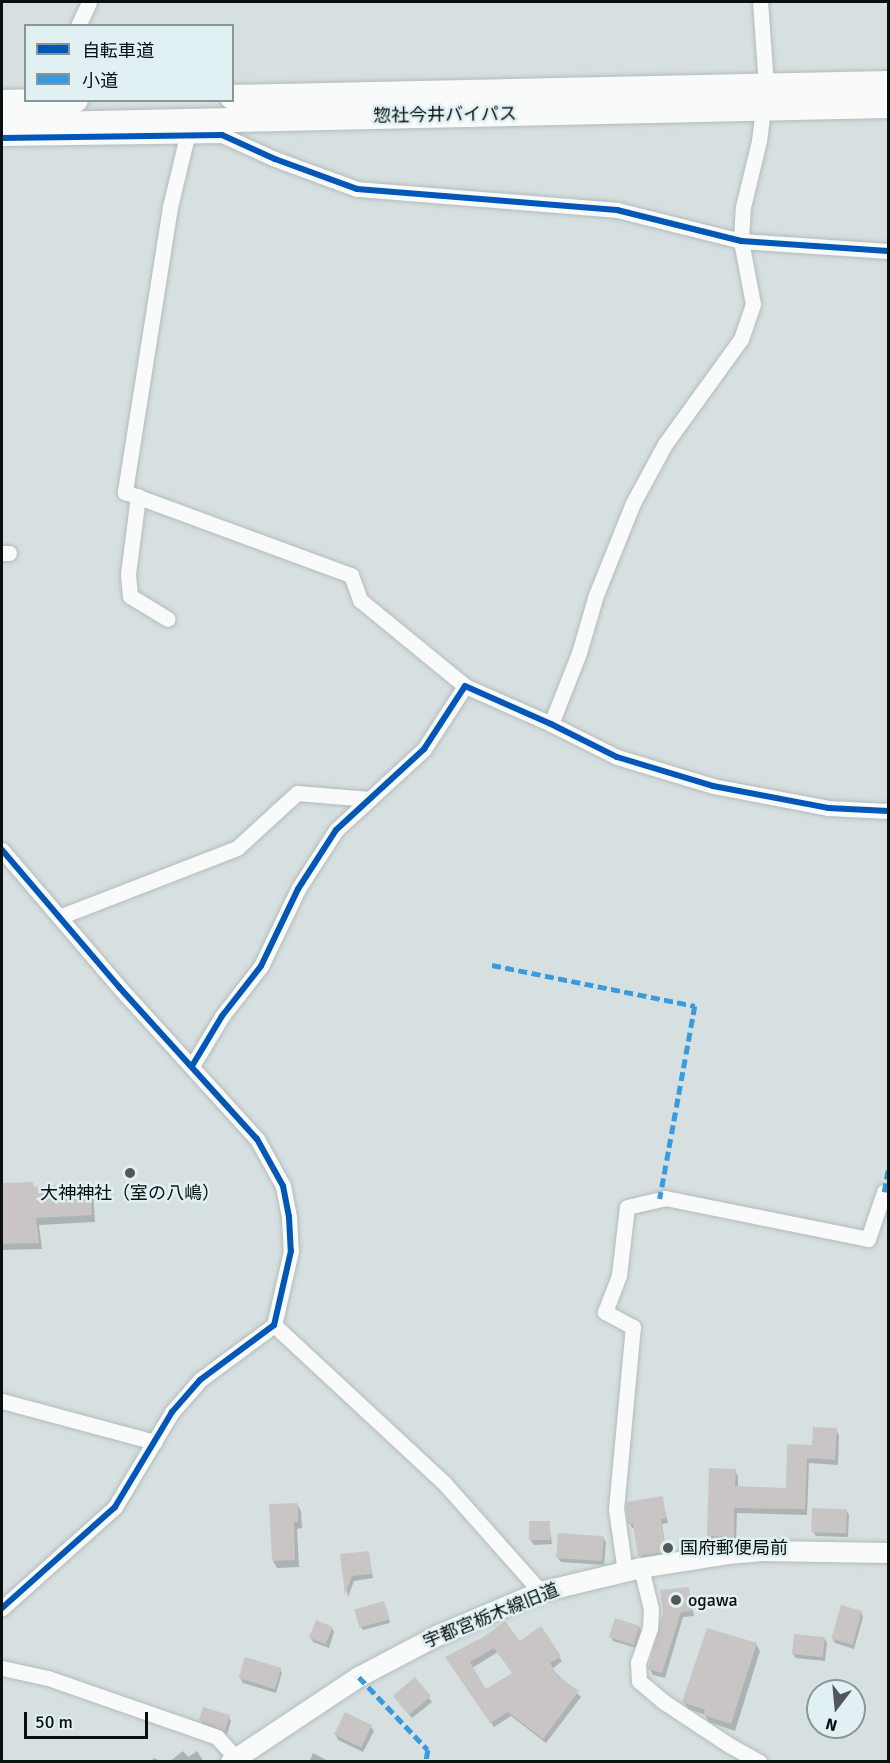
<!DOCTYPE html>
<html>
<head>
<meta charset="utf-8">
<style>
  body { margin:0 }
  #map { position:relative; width:890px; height:1763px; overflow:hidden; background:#d7e0e1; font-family:Signika,"Noto Sans JP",sans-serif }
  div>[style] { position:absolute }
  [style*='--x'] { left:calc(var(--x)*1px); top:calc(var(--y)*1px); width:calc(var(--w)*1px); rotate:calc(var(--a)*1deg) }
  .shadow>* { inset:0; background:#0003 }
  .building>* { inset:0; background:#c9c5c4; transform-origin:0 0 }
  .roads { filter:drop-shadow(0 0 2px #b4bbbc) drop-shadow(0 0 2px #b4bbbc) }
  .minor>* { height:15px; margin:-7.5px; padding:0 7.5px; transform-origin:7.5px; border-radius:7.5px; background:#f9fafa }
  .tertiary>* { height:20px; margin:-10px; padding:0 10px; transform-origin:10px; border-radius:10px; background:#f9fafa }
  .primary>* { height:24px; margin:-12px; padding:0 12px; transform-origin:12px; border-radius:12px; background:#f9fafa }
  .quiet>* { height:4.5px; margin-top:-2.25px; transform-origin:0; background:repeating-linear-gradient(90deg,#3a9ade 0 9px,transparent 0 13.5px) }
  .cycleway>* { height:6px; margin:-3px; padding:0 3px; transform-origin:3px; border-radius:3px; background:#0057b8 }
  .dots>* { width:16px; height:16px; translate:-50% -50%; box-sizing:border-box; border:3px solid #e0f0f3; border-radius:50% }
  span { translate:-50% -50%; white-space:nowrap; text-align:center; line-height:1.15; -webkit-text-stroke:5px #e0f0f3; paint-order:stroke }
  .street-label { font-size:18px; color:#0a0f10 }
  .poi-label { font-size:18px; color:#0a0f10 }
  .left { translate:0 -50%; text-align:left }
  .frame { position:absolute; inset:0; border:3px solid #0a0f10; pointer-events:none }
  .legend { position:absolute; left:24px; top:24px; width:210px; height:78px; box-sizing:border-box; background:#e0f0f3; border:2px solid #8a9698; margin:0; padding:8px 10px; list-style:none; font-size:18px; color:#0a0f10 }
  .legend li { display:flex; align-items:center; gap:12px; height:30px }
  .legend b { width:30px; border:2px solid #8a9698 }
  .north { position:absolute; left:806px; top:1679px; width:60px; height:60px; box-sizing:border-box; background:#e0f0f3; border:2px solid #8a9698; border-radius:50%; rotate:196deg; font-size:16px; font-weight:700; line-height:24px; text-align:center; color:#0a0f10 }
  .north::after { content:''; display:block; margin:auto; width:21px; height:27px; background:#525859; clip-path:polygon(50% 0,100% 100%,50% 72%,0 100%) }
  .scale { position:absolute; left:24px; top:1712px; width:124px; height:27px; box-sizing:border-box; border:3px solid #0a0f10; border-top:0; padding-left:8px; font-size:18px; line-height:21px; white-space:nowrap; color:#0a0f10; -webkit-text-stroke:4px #e0f0f3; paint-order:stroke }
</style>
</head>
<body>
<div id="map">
  <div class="shadow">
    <i style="clip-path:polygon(32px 1184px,35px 1188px,89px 1185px,93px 1192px,95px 1222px,39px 1225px,42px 1249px,3px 1250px,2px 1185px)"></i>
    <i style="clip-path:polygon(836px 1430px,839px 1435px,838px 1465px,809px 1463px,807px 1515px,737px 1513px,736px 1542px,711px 1542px,708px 1536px,735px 1471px,738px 1476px,738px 1488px,787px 1490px,814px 1447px)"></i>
    <i style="clip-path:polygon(662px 1498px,668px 1523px,662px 1524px,667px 1556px,642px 1560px,635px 1528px,632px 1528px,630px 1524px)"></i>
    <i style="clip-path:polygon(297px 1504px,301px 1511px,302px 1528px,297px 1529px,299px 1567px,277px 1568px,273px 1561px)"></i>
    <i style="clip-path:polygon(846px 1510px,849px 1515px,848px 1537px,816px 1536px,813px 1532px)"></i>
    <i style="clip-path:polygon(549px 1523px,552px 1544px,534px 1545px,531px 1541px)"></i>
    <i style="clip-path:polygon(603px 1538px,606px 1542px,604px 1565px,561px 1562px,558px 1558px)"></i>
    <i style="clip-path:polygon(368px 1553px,373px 1578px,354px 1581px,348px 1597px,342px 1555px)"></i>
    <i style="clip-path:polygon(688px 1588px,694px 1616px,683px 1617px,665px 1678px,653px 1675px,650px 1669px)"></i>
    <i style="clip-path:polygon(386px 1607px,390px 1623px,363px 1630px,360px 1626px)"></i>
    <i style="clip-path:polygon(861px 1612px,863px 1617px,854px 1649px,835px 1643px,833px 1639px)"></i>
    <i style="clip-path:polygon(639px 1627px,642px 1631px,636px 1648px,613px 1641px,611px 1637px)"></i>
    <i style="clip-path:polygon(332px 1628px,334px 1632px,329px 1648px,313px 1642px,311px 1638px)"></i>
    <i style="clip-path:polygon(evenodd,486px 1637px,519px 1643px,559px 1657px,562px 1661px,552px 1669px,581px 1697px,546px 1743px,511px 1716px,494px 1727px,450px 1662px,486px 1637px,498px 1652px,513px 1674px,486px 1691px,472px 1668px,498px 1652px)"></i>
    <i style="clip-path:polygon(825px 1639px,827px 1643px,825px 1661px,796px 1658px,793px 1654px)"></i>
    <i style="clip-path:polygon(756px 1644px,760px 1651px,735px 1731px,709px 1722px,705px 1715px,688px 1709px,684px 1702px)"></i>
    <i style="clip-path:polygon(280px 1669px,282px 1673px,276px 1693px,243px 1683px,240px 1678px)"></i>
    <i style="clip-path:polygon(415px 1679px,432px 1702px,412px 1718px,397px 1700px)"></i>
    <i style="clip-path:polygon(229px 1717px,231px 1721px,227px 1734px,203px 1725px,201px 1720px)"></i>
    <i style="clip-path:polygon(371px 1727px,374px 1731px,363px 1752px,338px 1740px,336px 1735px)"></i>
    <i style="clip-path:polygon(183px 1751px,188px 1757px,197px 1751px,204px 1762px,169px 1762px)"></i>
    <i style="clip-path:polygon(313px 1753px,330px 1762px,309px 1762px)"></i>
    <i style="clip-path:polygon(153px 1758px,164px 1762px,152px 1762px)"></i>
  </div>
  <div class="building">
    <i style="clip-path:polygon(33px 1182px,33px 1187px,90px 1183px,92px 1215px,36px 1218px,39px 1243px,2px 1244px,2px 1183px)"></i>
    <i style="clip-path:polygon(813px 1427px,837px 1428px,835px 1460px,807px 1458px,805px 1509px,734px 1508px,734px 1537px,707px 1536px,709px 1468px,736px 1469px,735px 1486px,786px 1488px,787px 1444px,812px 1445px)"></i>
    <i style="clip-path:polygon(663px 1496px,666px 1518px,661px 1519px,666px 1552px,638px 1556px,633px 1524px,628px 1524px,626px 1502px)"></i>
    <i style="clip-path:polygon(298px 1503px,298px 1522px,294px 1522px,295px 1560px,272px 1561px,269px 1504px)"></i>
    <i style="left:812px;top:1508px;width:35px;height:24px;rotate:2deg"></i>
    <i style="left:550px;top:1521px;width:19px;height:21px;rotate:90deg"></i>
    <i style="left:558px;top:1533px;width:46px;height:25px;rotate:4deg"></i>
    <i style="clip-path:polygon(369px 1551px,372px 1574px,352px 1576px,345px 1595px,340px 1554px)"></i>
    <i style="clip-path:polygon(689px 1587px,692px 1611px,681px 1612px,662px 1673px,648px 1669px,663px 1613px,660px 1590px)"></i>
    <i style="left:384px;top:1601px;width:19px;height:31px;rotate:74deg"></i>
    <i style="left:841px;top:1605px;width:22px;height:35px;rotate:16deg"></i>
    <i style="left:615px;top:1618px;width:26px;height:20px;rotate:18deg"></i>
    <i style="left:316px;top:1620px;width:18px;height:19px;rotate:22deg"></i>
    <i style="clip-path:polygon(evenodd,505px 1621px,520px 1641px,541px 1626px,561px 1656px,550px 1663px,558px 1676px,579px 1691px,543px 1739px,508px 1712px,490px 1723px,445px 1657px,485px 1636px,505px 1621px,494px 1648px,512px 1673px,486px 1689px,470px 1662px,494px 1648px)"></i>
    <i style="clip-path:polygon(707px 1628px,757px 1643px,731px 1724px,703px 1715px,705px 1710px,682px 1702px)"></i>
    <i style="left:794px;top:1634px;width:31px;height:20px;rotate:6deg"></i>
    <i style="left:245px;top:1657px;width:38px;height:22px;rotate:17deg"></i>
    <i style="left:415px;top:1677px;width:25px;height:29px;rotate:50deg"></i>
    <i style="clip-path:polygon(203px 1707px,230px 1715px,225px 1731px,199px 1720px)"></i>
    <i style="left:345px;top:1712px;width:30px;height:25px;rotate:26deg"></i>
  </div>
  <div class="roads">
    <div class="minor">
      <i style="--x:78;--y:26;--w:26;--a:-65"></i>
      <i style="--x:187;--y:136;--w:73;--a:103.5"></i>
      <i style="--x:170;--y:207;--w:289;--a:99"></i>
      <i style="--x:125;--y:492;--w:241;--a:20.2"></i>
      <i style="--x:351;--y:575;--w:27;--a:70"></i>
      <i style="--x:360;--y:600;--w:136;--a:39.3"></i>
      <i style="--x:2;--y:138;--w:220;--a:-0.8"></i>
      <i style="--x:222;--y:135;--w:58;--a:24.4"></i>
      <i style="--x:275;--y:159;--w:87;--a:20.1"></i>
      <i style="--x:357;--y:189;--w:261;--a:4.6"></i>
      <i style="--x:617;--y:210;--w:128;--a:14"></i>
      <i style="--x:741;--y:241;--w:147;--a:3.9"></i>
      <i style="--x:138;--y:496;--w:79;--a:97.3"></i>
      <i style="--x:128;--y:574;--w:22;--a:85"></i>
      <i style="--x:130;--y:596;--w:44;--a:31.2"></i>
      <i style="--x:2;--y:553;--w:7;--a:0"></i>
      <i style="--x:551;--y:724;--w:76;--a:-68.5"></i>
      <i style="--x:579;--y:653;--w:60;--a:-73.7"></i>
      <i style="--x:596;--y:595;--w:99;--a:-68.1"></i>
      <i style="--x:633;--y:503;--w:67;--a:-61.5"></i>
      <i style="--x:665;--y:444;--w:130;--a:-54.1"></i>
      <i style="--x:741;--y:339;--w:37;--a:-71"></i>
      <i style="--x:753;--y:304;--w:64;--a:-100.8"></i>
      <i style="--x:741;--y:241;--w:34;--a:-87"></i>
      <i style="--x:743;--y:207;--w:68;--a:-76.4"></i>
      <i style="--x:759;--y:141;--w:56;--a:-82.9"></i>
      <i style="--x:766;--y:85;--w:83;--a:-94.1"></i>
      <i style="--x:2;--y:850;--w:180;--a:49.5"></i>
      <i style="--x:119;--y:987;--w:205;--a:47.8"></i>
      <i style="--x:257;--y:1139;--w:54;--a:61"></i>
      <i style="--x:283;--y:1186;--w:32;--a:79"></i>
      <i style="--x:289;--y:1217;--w:34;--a:87"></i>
      <i style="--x:291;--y:1251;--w:76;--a:102.9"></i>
      <i style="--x:274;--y:1325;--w:92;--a:143.4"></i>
      <i style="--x:200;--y:1380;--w:43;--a:131.2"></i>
      <i style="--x:172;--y:1412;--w:111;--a:121"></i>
      <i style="--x:115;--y:1507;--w:152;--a:138.2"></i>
      <i style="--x:59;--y:917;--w:191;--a:-21.2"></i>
      <i style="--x:237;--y:848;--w:81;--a:-42.5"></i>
      <i style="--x:297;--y:793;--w:73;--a:4.7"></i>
      <i style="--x:192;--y:1066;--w:58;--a:-59"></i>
      <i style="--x:222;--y:1016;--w:63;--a:-52"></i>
      <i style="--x:261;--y:966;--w:85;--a:-64.3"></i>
      <i style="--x:298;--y:889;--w:70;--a:-57.2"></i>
      <i style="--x:336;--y:830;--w:120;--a:-42.6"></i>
      <i style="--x:424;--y:749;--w:75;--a:-56.9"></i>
      <i style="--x:465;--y:686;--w:94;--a:23.8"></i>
      <i style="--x:551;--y:724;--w:74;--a:26.6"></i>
      <i style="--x:617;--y:757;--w:100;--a:16.8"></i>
      <i style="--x:713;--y:786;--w:117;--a:10.8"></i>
      <i style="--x:828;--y:808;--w:60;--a:2.9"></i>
      <i style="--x:274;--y:1325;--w:233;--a:42.9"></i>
      <i style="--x:445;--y:1484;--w:144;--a:48.4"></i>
      <i style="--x:2;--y:1401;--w:158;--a:15"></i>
      <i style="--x:641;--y:1568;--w:42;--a:76.3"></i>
      <i style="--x:651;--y:1609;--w:19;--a:93"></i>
      <i style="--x:650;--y:1628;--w:36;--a:109"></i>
      <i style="--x:638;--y:1662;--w:19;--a:87"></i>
      <i style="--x:639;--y:1681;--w:33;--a:40"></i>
      <i style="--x:664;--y:1702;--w:78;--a:33.5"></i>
      <i style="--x:729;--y:1745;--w:35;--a:29"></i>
      <i style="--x:625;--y:1572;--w:64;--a:-98.1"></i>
      <i style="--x:616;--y:1509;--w:183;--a:-84.7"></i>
      <i style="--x:633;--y:1327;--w:32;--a:-152"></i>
      <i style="--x:605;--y:1312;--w:40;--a:-69"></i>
      <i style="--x:619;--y:1275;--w:68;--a:-83.3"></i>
      <i style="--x:627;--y:1207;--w:39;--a:-13"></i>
      <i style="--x:665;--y:1198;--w:207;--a:11.4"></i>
      <i style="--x:868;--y:1239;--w:50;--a:-71.2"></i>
      <i style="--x:884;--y:1192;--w:4;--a:14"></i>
      <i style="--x:2;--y:1668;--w:47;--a:12.3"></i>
      <i style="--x:48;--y:1678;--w:179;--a:19.2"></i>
      <i style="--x:217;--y:1737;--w:28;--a:48"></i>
      <i style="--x:236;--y:1758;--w:4;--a:104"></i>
    </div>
    <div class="tertiary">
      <i style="--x:231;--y:1762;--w:154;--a:-33.6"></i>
      <i style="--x:359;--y:1677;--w:90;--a:-27.7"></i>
      <i style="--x:439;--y:1635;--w:111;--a:-22.9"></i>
      <i style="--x:541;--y:1592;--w:103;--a:-13.5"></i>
      <i style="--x:641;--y:1568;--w:88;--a:-9.1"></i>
      <i style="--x:728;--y:1554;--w:34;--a:-5"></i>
      <i style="--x:762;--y:1551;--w:126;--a:0.9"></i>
    </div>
    <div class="primary">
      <i style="--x:232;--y:97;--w:656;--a:-1.22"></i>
      <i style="--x:2;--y:102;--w:74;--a:-1.5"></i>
      <i style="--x:2;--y:125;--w:886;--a:-1.23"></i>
    </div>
  </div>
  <div class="quiet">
    <i style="--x:492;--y:965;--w:207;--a:11.4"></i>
    <i style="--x:695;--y:1006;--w:196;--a:100.3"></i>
    <i style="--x:884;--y:1192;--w:22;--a:-80"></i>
    <i style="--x:359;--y:1677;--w:100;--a:46.6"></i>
    <i style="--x:428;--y:1750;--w:12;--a:99"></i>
  </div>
  <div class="cycleway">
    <i style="--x:2;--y:138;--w:220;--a:-0.8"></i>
    <i style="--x:222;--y:135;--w:58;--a:24.4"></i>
    <i style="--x:275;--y:159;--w:87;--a:20.1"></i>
    <i style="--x:357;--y:189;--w:261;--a:4.6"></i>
    <i style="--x:617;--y:210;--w:128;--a:14"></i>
    <i style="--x:741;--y:241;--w:147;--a:3.9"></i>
    <i style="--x:2;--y:850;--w:180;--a:49.5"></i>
    <i style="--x:119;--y:987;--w:205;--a:47.8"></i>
    <i style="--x:257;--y:1139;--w:54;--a:61"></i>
    <i style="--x:283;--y:1186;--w:32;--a:79"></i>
    <i style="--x:289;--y:1217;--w:34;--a:87"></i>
    <i style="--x:291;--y:1251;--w:76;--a:102.9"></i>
    <i style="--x:274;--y:1325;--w:92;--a:143.4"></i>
    <i style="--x:200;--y:1380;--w:43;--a:131.2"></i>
    <i style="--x:172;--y:1412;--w:111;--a:121"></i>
    <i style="--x:115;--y:1507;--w:152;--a:138.2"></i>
    <i style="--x:192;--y:1066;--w:58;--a:-59"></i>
    <i style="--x:222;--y:1016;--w:63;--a:-52"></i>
    <i style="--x:261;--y:966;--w:85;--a:-64.3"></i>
    <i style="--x:298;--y:889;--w:70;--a:-57.2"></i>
    <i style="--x:336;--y:830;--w:120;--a:-42.6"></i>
    <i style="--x:424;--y:749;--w:75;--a:-56.9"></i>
    <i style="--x:465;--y:686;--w:94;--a:23.8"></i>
    <i style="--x:551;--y:724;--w:74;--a:26.6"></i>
    <i style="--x:617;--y:757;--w:100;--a:16.8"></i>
    <i style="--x:713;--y:786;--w:117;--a:10.8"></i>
    <i style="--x:828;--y:808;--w:60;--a:2.9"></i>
  </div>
  <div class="dots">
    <i style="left:130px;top:1173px;background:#525859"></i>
    <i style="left:668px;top:1548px;background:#525859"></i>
    <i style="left:676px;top:1600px;background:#525859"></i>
  </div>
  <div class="street-label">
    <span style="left:445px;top:115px;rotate:-1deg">惣社今井バイパス</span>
    <span style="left:491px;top:1616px;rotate:-22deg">宇都宮栃木線旧道</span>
  </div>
  <div class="poi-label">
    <span style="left:130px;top:1193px">大神神社（室の八嶋）</span>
    <span class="left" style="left:680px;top:1548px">国府郵便局前</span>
    <span class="left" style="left:688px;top:1600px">ogawa</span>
  </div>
  <div class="frame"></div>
  <ul class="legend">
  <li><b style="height:8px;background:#0057b8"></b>自転車道</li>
  <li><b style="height:8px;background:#3a9ade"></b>小道</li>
  </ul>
  <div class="north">N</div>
  <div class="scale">50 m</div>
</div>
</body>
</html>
